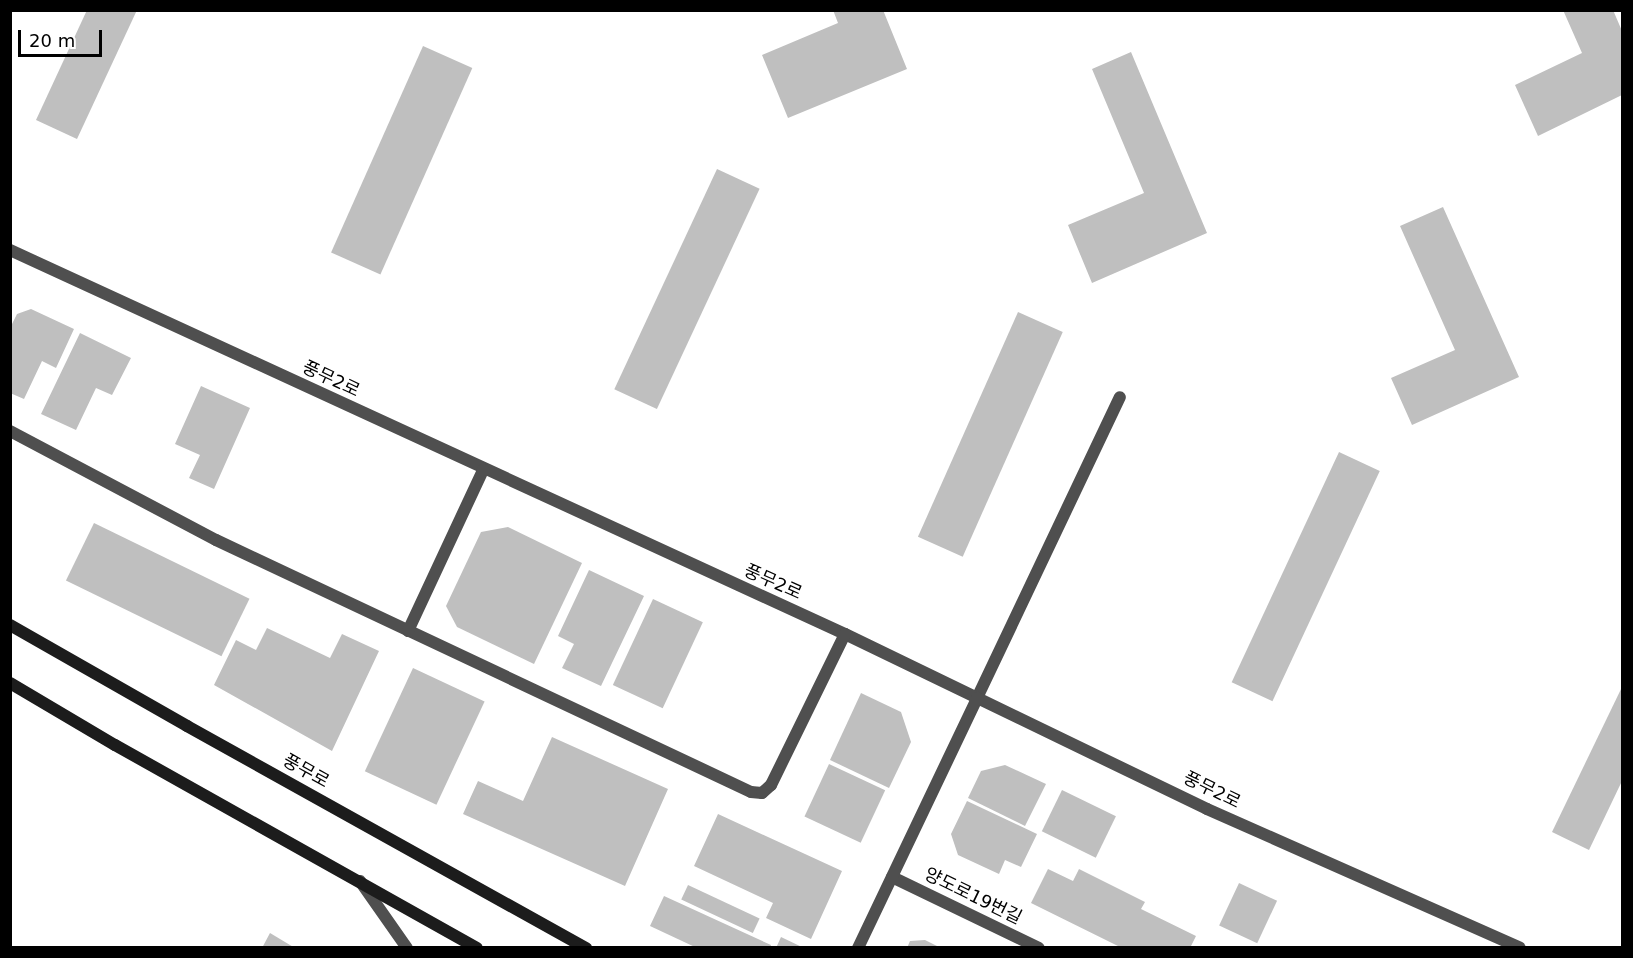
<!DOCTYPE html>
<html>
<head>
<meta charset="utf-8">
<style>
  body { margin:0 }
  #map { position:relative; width:1633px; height:958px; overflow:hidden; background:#fff; font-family:"DejaVu Sans","Noto Sans KR",sans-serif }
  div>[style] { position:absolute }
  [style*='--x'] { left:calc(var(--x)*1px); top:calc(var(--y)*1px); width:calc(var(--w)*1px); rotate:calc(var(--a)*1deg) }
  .building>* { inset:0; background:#bfbfbf; transform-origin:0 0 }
  .lane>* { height:12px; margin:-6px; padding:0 6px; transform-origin:6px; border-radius:6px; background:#4f4f4f }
  .street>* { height:12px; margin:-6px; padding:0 6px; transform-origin:6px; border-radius:6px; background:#4f4f4f }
  .secondary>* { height:12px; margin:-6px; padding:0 6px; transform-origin:6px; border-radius:6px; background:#1c1c1c }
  span { translate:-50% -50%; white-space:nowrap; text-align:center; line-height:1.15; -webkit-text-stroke:6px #fff; paint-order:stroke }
  .street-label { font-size:18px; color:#000 }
  .frame { position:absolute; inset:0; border:12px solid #000; pointer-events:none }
  .scale { position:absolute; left:18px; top:30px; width:84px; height:27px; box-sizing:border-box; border:3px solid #000; border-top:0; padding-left:8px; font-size:18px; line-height:21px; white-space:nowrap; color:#000; -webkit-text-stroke:4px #fff; paint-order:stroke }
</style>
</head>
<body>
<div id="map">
  <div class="building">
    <i style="clip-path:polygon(87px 10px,137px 10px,77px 139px,36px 120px)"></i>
    <i style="clip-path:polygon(833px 10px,883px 10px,907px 69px,788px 118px,762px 55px,838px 23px)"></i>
    <i style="clip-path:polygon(1563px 10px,1613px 10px,1622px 31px,1622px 95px,1538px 136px,1515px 85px,1582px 53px)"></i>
    <i style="left:423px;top:46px;width:54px;height:226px;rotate:24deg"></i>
    <i style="clip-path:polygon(1131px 52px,1207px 233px,1092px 283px,1068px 225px,1144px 193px,1092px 69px)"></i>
    <i style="left:717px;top:169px;width:47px;height:243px;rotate:25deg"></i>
    <i style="clip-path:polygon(1443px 207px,1519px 377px,1412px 425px,1391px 378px,1455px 350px,1400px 226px)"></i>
    <i style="clip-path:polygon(31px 309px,74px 329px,56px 368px,42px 361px,24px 399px,10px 393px,10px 328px,17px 314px)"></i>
    <i style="left:1018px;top:312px;width:49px;height:246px;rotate:24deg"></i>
    <i style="clip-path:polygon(80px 333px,131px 358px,112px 395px,96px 388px,76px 430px,41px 414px)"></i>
    <i style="clip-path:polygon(201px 386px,250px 408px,214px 489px,189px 478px,200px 455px,175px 444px)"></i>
    <i style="left:1339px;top:452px;width:45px;height:254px;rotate:25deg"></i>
    <i style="left:94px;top:523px;width:173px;height:64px;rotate:26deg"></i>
    <i style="clip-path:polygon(508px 527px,582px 563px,534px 664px,457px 627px,446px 606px,481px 532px)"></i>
    <i style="clip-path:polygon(589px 570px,644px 596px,601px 686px,562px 668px,574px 644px,558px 636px)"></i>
    <i style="left:653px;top:599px;width:55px;height:95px;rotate:25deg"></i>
    <i style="clip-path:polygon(267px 628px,330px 658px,342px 634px,379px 651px,332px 751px,214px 685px,236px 640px,256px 650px)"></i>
    <i style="left:413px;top:668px;width:79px;height:114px;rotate:25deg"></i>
    <i style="clip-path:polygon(1622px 687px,1622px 781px,1589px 850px,1552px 832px)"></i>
    <i style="clip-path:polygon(861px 693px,901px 712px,911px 742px,889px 788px,830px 760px)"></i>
    <i style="clip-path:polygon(552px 737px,668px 789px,625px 886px,463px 814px,478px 781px,523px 801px)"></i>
    <i style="left:829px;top:764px;width:62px;height:58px;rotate:25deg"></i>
    <i style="clip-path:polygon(1005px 765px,1046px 784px,1025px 826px,968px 798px,981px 771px)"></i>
    <i style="left:1062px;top:790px;width:60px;height:46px;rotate:26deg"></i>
    <i style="clip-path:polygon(967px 801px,1037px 834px,1021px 867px,1005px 860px,999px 874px,958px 855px,951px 834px)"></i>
    <i style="clip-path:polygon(718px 814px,842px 871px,811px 939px,766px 918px,773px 903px,694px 866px)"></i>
    <i style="clip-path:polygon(1048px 869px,1073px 881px,1079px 869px,1145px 902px,1141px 909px,1196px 936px,1190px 948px,1122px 948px,1031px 903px)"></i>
    <i style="left:1239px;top:883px;width:42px;height:47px;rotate:25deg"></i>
    <i style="left:688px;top:885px;width:79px;height:16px;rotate:25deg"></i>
    <i style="clip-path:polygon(664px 896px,771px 945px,770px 948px,697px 948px,650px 926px)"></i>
    <i style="clip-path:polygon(270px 933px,295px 948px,262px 948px)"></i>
    <i style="clip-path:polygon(781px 937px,804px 948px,776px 948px)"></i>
    <i style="clip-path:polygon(925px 940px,941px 948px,907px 948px,910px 941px)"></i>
  </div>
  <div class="lane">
    <i style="--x:977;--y:698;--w:333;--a:-64.6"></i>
    <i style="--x:360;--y:881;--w:82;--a:55"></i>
  </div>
  <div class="street">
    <i style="--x:10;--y:250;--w:919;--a:24.7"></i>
    <i style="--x:845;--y:634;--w:402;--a:25.8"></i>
    <i style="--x:1207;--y:809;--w:342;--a:23.9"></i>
    <i style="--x:10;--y:431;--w:233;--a:27.9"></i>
    <i style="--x:216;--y:540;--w:591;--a:25.22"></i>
    <i style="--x:751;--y:792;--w:11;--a:5"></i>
    <i style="--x:762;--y:793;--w:12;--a:-42"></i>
    <i style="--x:771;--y:785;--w:168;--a:-63.9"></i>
    <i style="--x:408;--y:631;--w:178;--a:-65"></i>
    <i style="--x:892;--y:877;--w:163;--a:25.8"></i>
    <i style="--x:858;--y:948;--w:277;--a:-64.5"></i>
  </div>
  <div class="secondary">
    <i style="--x:10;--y:625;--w:204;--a:29.7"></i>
    <i style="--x:187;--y:726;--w:457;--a:29.1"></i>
    <i style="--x:10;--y:683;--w:122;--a:30.6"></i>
    <i style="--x:115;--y:745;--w:415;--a:29.3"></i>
  </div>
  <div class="street-label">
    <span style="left:331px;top:379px;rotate:25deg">풍무2로</span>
    <span style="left:773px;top:582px;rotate:24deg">풍무2로</span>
    <span style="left:306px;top:771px;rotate:29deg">풍무로</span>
    <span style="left:1212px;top:790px;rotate:26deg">풍무2로</span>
    <span style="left:973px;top:896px;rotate:26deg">양도로19번길</span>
  </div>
  <div class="frame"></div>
  <div class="scale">20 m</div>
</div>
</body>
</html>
